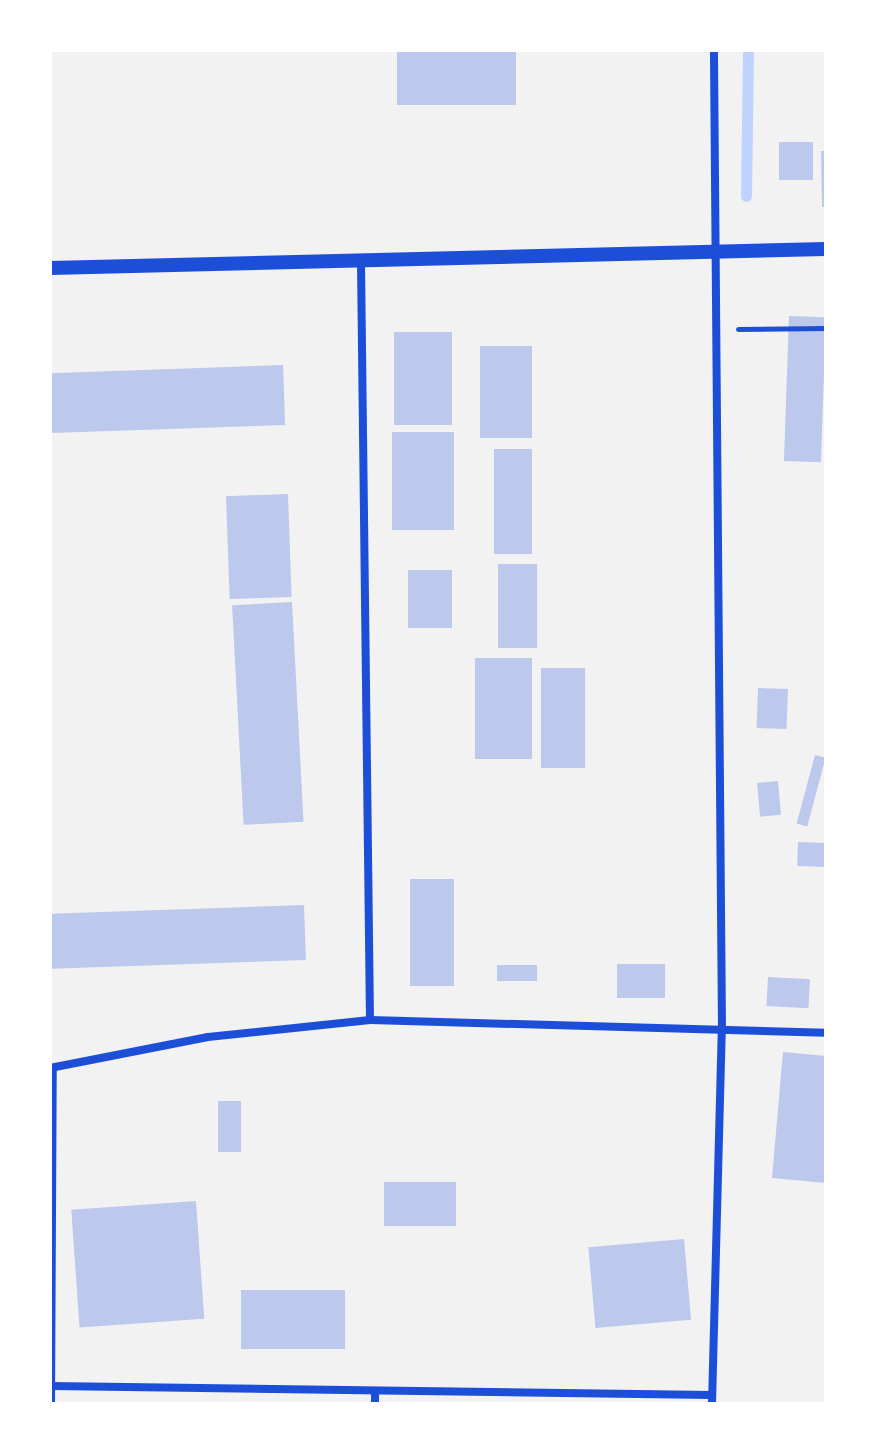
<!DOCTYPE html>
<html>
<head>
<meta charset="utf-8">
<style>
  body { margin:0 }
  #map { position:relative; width:876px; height:1454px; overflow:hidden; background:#f2f2f2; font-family:"Space Grotesk",sans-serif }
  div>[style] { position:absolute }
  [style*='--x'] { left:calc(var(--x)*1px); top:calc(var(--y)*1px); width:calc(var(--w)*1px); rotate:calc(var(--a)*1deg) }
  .stream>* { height:11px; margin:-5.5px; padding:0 5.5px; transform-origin:5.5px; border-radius:5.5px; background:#bfd3fe }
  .building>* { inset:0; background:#bdc9ec; transform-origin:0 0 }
  .path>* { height:5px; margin:-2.5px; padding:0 2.5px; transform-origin:2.5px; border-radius:2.5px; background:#1d4ed8 }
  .minor>* { height:8px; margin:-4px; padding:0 4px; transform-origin:4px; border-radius:4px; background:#1d4ed8 }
  .tertiary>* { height:14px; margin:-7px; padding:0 7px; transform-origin:7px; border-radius:7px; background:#1d4ed8 }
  span { translate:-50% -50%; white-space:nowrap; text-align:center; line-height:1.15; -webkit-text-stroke:8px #fff; paint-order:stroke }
  .frame { position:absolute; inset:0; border:52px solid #fff; pointer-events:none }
</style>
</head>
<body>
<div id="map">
  <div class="stream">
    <i style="--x:746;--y:196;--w:146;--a:-89.2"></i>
  </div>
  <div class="building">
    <i style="left:397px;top:50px;width:119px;height:55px"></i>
    <i style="left:813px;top:142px;width:38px;height:34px;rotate:90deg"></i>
    <i style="clip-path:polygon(821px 151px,826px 151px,826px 207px,822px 207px)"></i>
    <i style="left:789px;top:316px;width:37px;height:145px;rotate:2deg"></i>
    <i style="left:394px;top:332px;width:58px;height:93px"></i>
    <i style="left:480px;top:346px;width:52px;height:92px"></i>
    <i style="left:283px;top:365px;width:60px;height:233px;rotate:88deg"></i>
    <i style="left:392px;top:432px;width:62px;height:98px"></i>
    <i style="left:494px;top:449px;width:38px;height:105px"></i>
    <i style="left:288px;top:494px;width:103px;height:62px;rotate:88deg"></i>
    <i style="left:498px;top:564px;width:39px;height:84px"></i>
    <i style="left:408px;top:570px;width:44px;height:58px"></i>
    <i style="left:292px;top:602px;width:220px;height:60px;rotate:87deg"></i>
    <i style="left:475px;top:658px;width:57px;height:101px"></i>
    <i style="left:541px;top:668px;width:44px;height:100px"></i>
    <i style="left:758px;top:688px;width:30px;height:40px;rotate:2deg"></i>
    <i style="left:815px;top:755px;width:11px;height:71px;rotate:15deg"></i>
    <i style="left:778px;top:781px;width:34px;height:21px;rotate:85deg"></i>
    <i style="left:798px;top:842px;width:28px;height:24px;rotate:2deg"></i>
    <i style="left:410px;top:879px;width:44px;height:107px"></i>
    <i style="left:304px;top:905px;width:55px;height:254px;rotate:88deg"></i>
    <i style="left:617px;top:964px;width:48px;height:34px"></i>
    <i style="left:497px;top:965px;width:40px;height:16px"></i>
    <i style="left:768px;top:977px;width:42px;height:29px;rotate:3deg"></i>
    <i style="clip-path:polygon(783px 1052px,826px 1056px,826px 1183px,772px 1178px)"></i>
    <i style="left:218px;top:1101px;width:23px;height:51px"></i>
    <i style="left:384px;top:1182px;width:72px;height:44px"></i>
    <i style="left:196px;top:1201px;width:118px;height:125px;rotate:86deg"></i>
    <i style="left:684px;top:1239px;width:81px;height:96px;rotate:85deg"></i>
    <i style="left:241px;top:1290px;width:104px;height:59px"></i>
  </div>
  <div class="path">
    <i style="--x:738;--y:329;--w:88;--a:-0.7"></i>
  </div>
  <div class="minor">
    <i style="--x:361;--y:263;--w:757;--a:89.32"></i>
    <i style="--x:50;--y:1068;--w:161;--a:-11.1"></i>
    <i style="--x:208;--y:1037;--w:163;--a:-6"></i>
    <i style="--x:370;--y:1020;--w:456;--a:1.6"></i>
    <i style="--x:51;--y:1386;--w:661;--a:0.78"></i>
    <i style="--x:375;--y:1391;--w:13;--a:90"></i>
    <i style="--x:51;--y:1404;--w:336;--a:-89.7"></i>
    <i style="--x:712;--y:1404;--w:373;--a:-88.5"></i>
    <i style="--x:722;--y:1031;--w:981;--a:-90.47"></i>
  </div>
  <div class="tertiary">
    <i style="--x:50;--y:268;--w:776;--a:-1.4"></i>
  </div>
  <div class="frame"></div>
</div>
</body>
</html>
